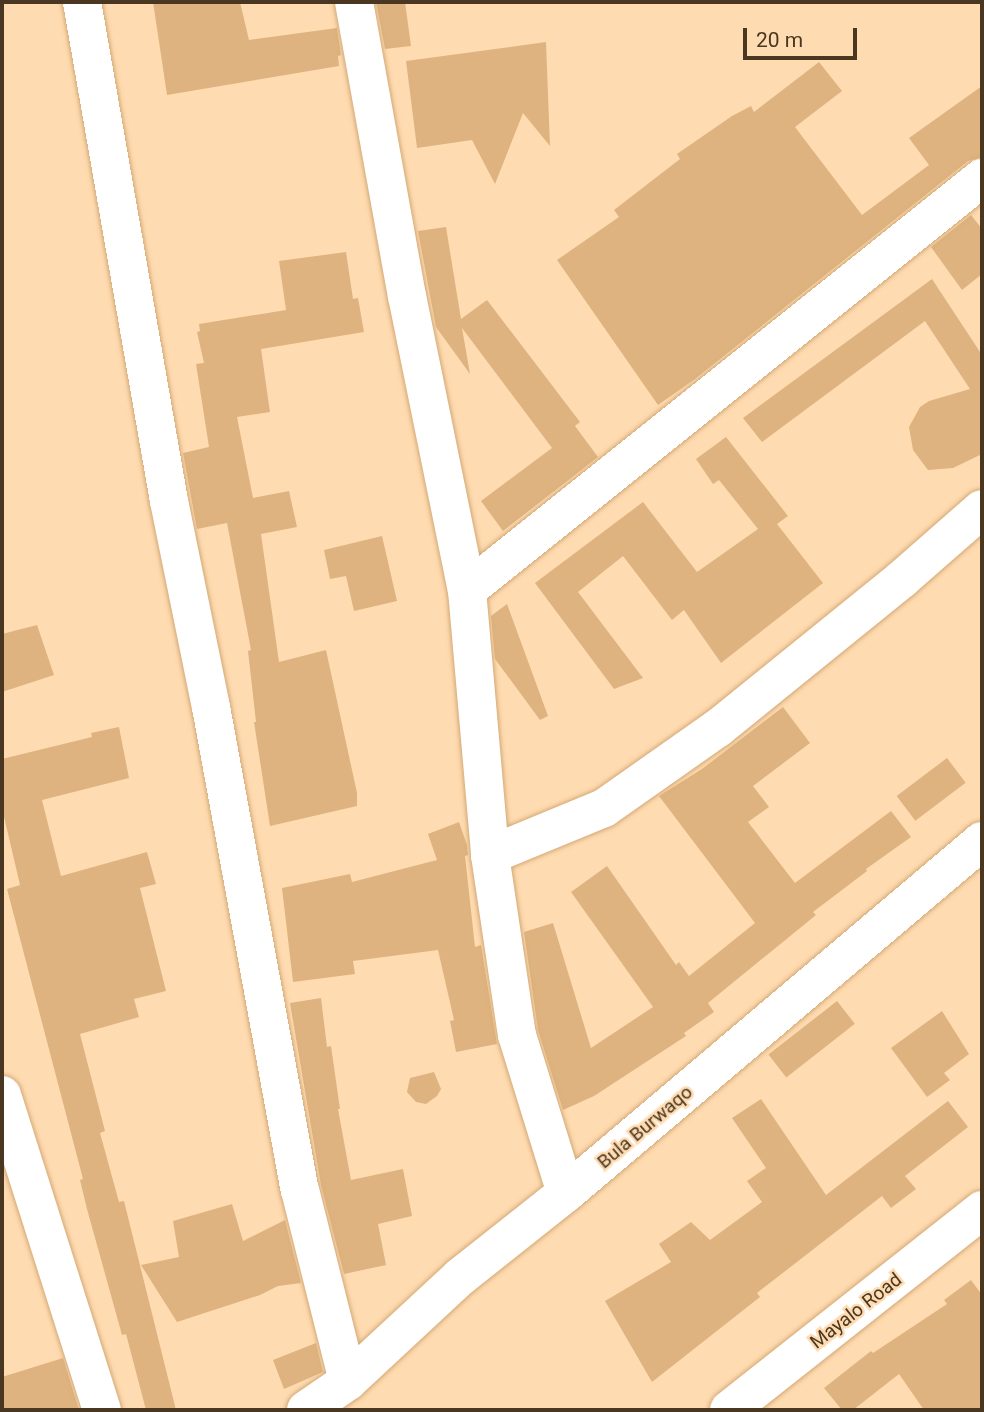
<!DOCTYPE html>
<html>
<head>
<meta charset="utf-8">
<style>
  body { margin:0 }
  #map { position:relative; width:984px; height:1412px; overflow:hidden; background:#ffdbb1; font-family:Roboto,sans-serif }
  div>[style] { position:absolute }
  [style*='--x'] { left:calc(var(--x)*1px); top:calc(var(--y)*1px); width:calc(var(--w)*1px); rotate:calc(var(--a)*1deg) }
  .building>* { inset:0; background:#deb37f; transform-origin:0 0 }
  .roads { filter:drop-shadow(0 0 2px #d4a975) drop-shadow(0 0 2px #d4a975) }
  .minor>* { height:38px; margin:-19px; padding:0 19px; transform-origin:19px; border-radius:19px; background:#fff }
  .tertiary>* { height:38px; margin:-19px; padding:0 19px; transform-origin:19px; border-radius:19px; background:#fff }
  span { translate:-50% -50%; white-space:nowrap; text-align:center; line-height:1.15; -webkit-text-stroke:5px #ffdbb1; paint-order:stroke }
  .street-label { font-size:19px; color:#493722 }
  .frame { position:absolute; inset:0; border:4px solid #493722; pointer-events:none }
  .scale { position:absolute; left:743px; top:28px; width:114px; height:32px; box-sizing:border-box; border:4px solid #493722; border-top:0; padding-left:9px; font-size:21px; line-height:24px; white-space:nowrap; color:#493722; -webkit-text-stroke:5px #ffdbb1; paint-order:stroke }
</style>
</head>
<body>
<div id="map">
  <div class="building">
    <i style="clip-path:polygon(153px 2px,240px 2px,249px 40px,337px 28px,341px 55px,338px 56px,339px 66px,167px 95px)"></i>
    <i style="clip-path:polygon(376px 2px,405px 2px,411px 46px,385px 49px)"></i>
    <i style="clip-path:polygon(546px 42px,550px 146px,523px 113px,495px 184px,472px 140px,417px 148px,406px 61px)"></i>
    <i style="clip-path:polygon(819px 62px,842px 91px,795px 127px,862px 215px,929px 165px,909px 138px,982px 86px,982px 157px,968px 161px,695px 379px,658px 405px,557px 260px,619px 217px,614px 210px,680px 159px,677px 154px,732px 116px,751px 106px,754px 112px)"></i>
    <i style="clip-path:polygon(971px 215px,982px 229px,982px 274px,962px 290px,931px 247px)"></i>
    <i style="clip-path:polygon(446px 227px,461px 319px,487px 300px,580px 422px,575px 426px,598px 457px,503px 531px,481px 501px,552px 448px,462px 328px,470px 374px,436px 327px,418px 231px)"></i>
    <i style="clip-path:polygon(346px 252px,353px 299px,358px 298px,364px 332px,261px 349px,270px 412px,237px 417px,253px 498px,289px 491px,297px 527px,261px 534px,279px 662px,326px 650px,357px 793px,357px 806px,270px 826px,254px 722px,256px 722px,248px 651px,251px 650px,227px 523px,197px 529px,183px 453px,209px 447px,196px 364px,204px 363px,197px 332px,200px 331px,199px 324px,286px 310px,279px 261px)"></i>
    <i style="clip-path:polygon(932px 279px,982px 355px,982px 454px,953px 468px,928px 470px,913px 450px,909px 427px,920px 407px,929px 401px,970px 389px,925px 321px,762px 442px,743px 418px)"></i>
    <i style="clip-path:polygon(726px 437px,788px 516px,777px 524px,823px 583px,721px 663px,684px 610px,672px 620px,623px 556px,578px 592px,643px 678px,614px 689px,535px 583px,643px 502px,697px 572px,758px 529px,719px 480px,713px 484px,696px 459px)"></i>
    <i style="clip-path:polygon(382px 536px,397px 601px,354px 611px,346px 576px,330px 579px,324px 550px)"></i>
    <i style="clip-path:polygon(507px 604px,548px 716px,540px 720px,495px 659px,491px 616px)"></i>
    <i style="clip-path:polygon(37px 625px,54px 675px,2px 692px,2px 634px)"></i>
    <i style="clip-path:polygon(783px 707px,810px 743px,753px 786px,769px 807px,748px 822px,795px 883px,891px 811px,911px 837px,866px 869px,867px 871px,813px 912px,816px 915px,708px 1003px,714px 1012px,684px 1033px,686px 1036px,594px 1096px,563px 1110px,538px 1030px,524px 932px,553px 923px,591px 1048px,653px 1007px,571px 892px,607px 866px,676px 965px,679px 962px,689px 976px,755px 923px,659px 796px,702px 769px)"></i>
    <i style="clip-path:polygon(119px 727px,129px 778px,42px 800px,61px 876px,147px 852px,156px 884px,140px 888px,166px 991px,134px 999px,139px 1017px,80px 1034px,105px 1131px,100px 1133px,119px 1202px,124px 1201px,176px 1410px,146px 1410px,126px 1334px,122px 1335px,87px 1209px,80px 1180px,83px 1179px,7px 889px,20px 885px,2px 808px,2px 759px,92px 737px,91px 733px)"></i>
    <i style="left:947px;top:758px;width:31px;height:63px;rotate:53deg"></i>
    <i style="clip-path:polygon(459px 822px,467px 845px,468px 855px,465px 856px,475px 947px,481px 945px,497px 1044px,456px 1052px,450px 1021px,454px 1020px,438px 950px,353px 961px,355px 974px,293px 982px,282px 888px,350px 874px,352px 882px,437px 860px,428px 834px)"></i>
    <i style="clip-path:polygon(321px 998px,327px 1047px,331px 1046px,340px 1109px,338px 1109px,351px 1180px,403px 1169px,412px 1216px,378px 1224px,386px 1265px,344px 1274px,321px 1185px,290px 1003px)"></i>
    <i style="left:837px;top:1001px;width:29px;height:87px;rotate:52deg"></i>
    <i style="clip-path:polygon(942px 1011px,969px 1054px,944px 1073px,950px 1080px,927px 1097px,891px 1048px)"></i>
    <i style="clip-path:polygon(434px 1072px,441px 1089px,437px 1096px,426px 1104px,416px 1102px,407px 1092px,410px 1078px)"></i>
    <i style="clip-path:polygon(761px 1099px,826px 1195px,948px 1101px,968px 1127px,905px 1176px,916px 1189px,891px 1208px,882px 1196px,757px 1293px,760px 1297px,652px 1382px,605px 1301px,671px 1262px,659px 1244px,691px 1222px,710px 1240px,762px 1202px,747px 1181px,766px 1168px,732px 1118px)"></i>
    <i style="clip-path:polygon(232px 1204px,243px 1241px,285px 1220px,301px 1283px,278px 1286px,260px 1295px,177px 1322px,141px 1265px,179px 1257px,173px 1221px)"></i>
    <i style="clip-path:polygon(971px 1280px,982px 1295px,982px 1410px,924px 1410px,899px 1374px,853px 1410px,842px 1410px,824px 1388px,871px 1351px,873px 1353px,947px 1304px,944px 1300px)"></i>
    <i style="clip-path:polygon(316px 1343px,323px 1372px,284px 1389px,273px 1360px)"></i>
    <i style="clip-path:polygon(63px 1358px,79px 1410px,2px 1410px,2px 1377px)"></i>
  </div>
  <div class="roads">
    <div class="minor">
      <i style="--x:82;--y:2;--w:507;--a:80.11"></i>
      <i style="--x:169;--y:501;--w:210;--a:78.5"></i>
      <i style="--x:211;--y:707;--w:491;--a:79.6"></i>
      <i style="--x:300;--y:1190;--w:197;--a:75.9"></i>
      <i style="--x:354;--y:2;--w:299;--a:79.8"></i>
      <i style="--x:407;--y:296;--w:300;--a:78.5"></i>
      <i style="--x:467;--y:590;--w:266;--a:85"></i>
      <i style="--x:490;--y:855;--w:182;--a:81.5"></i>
      <i style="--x:517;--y:1035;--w:165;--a:72.8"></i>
      <i style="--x:467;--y:590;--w:660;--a:-38.66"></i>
      <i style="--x:490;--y:855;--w:123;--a:-22.4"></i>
      <i style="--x:604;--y:808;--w:139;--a:-35.1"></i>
      <i style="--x:718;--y:728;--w:237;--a:-39"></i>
      <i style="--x:902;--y:579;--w:106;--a:-41.2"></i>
      <i style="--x:2;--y:1095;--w:330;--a:72.4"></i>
      <i style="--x:306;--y:1410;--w:51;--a:-34.6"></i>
      <i style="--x:348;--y:1381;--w:153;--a:-42.9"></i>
      <i style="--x:460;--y:1277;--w:135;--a:-38.4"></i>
      <i style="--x:566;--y:1193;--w:545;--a:-40.24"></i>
    </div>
    <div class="tertiary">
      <i style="--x:729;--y:1410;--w:323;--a:-38.3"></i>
    </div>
  </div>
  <div class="street-label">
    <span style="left:645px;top:1127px;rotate:-40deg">Bula Burwaqo</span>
    <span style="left:856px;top:1311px;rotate:-38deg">Mayalo Road</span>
  </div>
  <div class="frame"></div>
  <div class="scale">20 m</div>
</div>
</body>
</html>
